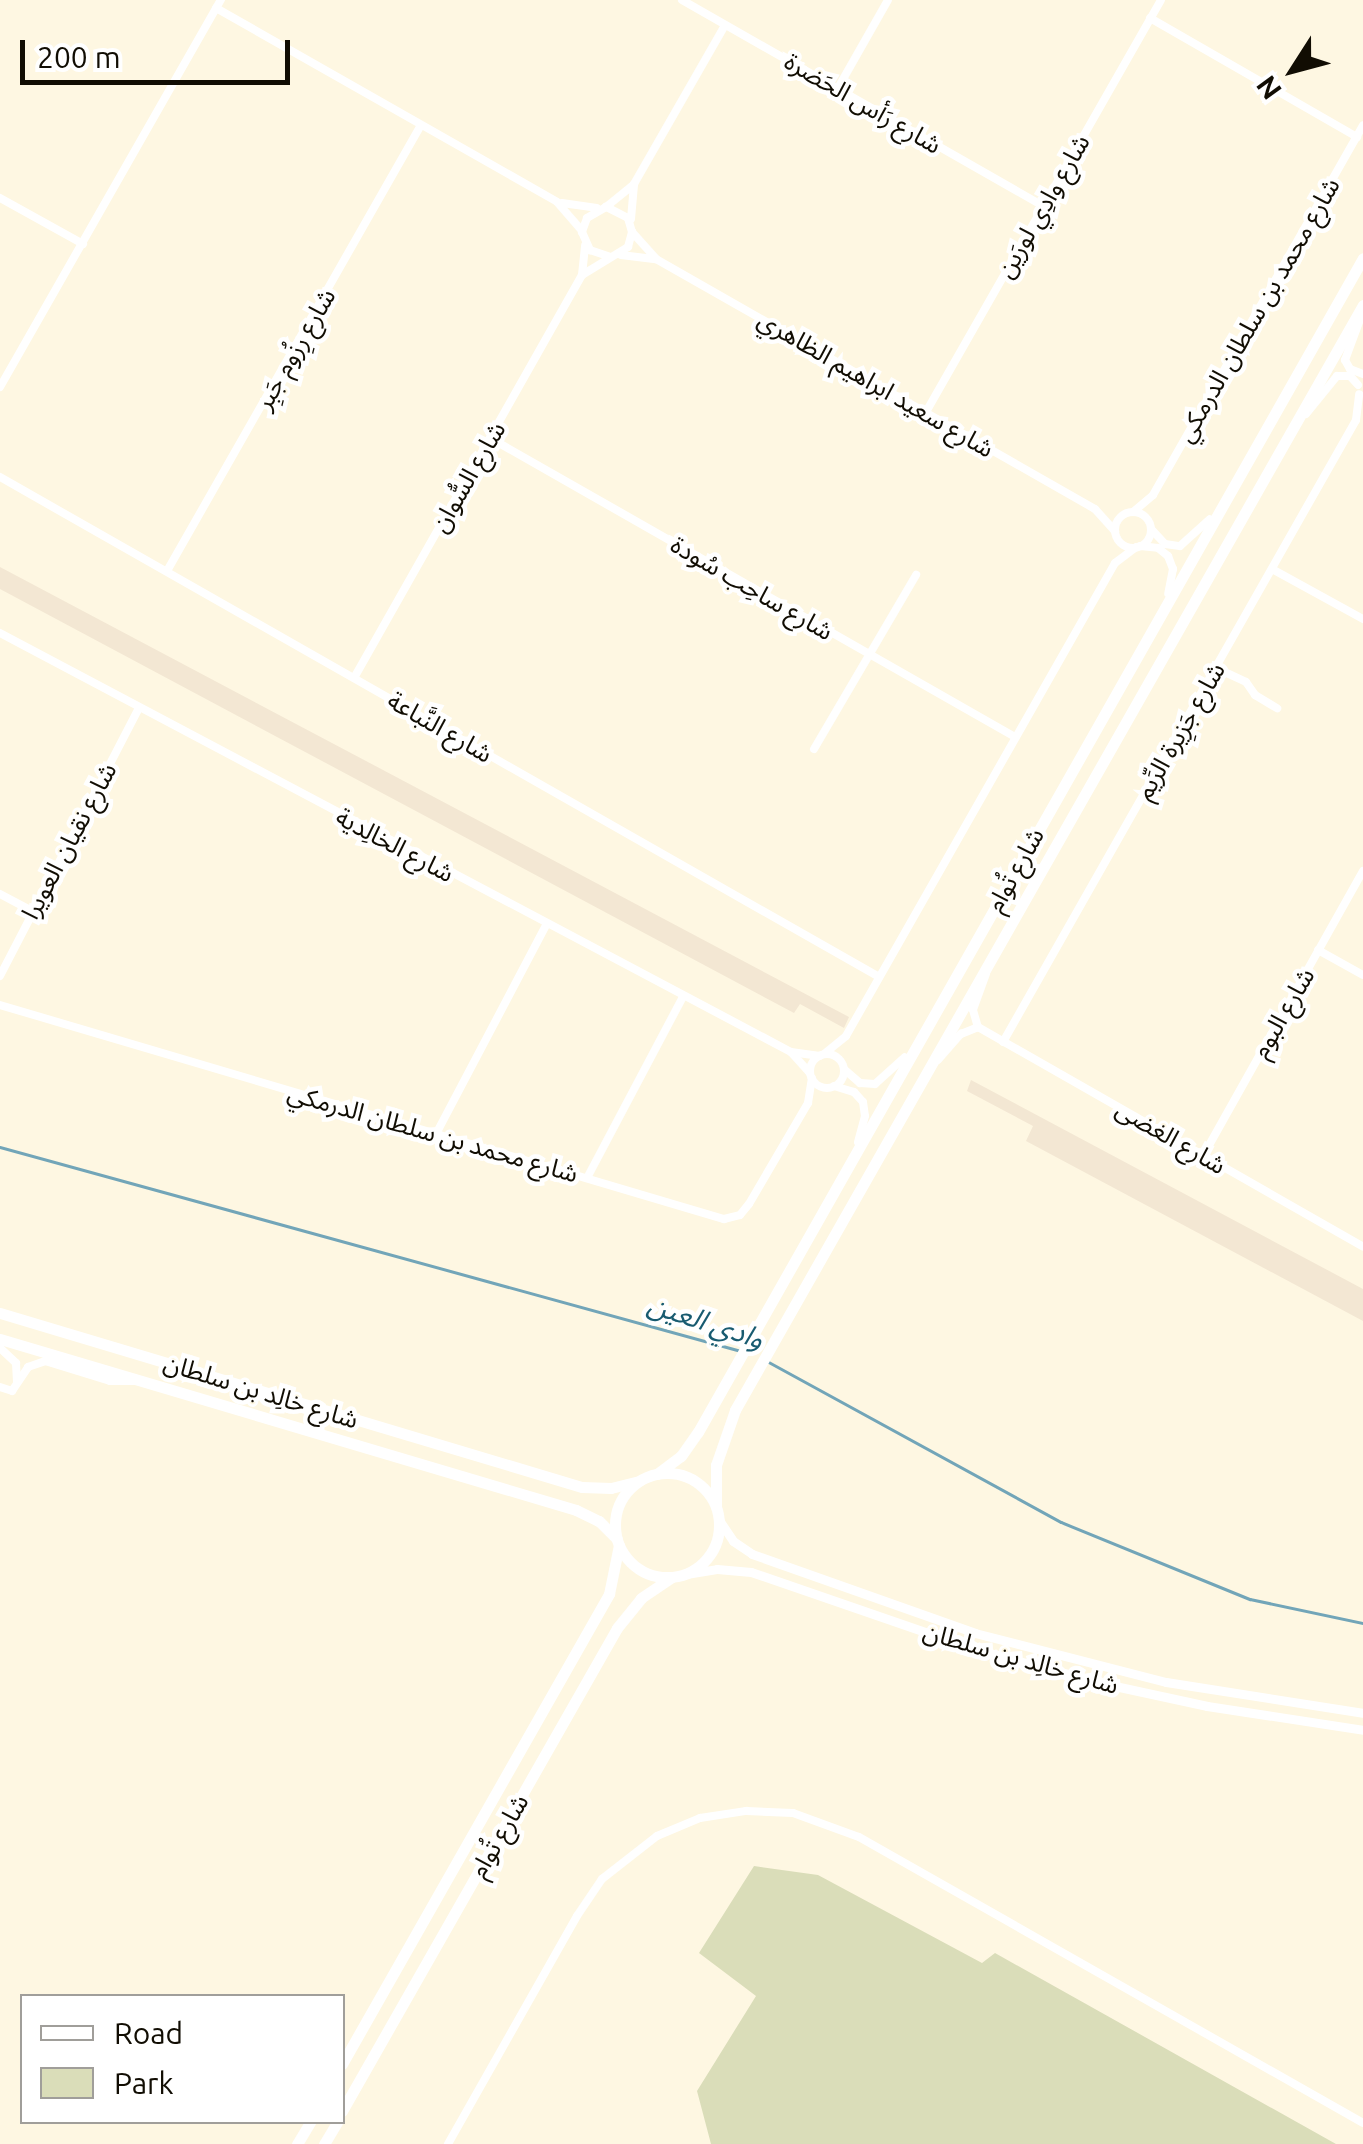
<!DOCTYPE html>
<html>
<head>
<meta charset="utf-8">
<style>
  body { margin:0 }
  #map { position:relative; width:1363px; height:2144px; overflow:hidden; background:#fef7e2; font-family:Ubuntu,"Noto Sans Arabic",sans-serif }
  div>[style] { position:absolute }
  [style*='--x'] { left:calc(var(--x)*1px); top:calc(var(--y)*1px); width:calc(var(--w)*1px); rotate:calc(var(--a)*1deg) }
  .industrial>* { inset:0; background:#f3e7d3 }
  .green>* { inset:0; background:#daddb9 }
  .stream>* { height:2.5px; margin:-1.25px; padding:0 1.25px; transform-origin:1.25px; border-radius:1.25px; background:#72a5b8 }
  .minor>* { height:8px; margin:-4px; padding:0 4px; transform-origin:4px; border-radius:4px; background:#fff }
  .minor>.ring { margin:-4px; padding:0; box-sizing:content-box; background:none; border:8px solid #fff; border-radius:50% }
  .tertiary>* { height:9px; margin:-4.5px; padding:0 4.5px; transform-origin:4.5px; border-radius:4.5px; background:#fff }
  .primary>* { height:11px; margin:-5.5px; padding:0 5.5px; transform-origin:5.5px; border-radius:5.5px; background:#fff }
  .primary>.ring { margin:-5.5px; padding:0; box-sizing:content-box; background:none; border:11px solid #fff; border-radius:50% }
  span { translate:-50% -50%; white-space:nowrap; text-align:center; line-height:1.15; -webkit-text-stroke:9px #fff; paint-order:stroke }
  .street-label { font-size:25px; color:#110d03 }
  .water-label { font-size:28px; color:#185b70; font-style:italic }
  .legend { position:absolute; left:20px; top:1994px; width:325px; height:130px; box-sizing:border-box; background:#fff; border:2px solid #a09e9a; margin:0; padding:12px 18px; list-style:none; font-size:30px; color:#110d03 }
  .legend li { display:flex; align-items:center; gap:20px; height:50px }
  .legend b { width:50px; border:2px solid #a09e9a }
  .north { position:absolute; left:1243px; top:20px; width:100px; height:100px; -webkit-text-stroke:8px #fff; paint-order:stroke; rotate:234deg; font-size:28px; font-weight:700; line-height:40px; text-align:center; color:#110d03 }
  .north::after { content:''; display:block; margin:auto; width:35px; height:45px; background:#110d03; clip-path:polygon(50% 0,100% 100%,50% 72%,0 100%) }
  .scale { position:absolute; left:20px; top:40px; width:270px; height:45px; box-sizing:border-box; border:5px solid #110d03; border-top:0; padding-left:12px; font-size:30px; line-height:35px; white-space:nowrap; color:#110d03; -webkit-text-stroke:8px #fff; paint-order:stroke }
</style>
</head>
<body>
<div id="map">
  <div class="industrial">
    <i style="clip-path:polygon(0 567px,849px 1017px,844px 1028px,800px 1004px,794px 1013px,0 589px)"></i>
    <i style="clip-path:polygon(971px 1080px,1363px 1289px,1363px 1321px,1026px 1141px,1033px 1126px,967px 1091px)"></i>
  </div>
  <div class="green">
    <i style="clip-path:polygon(754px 1866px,818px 1875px,982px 1963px,995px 1953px,1336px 2144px,711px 2144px,697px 2091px,756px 1996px,699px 1953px)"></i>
  </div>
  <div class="stream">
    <i style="--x:0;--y:1147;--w:769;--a:15.39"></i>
    <i style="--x:767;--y:1361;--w:335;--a:28.7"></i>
    <i style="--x:1061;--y:1522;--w:204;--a:22.2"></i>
    <i style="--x:1250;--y:1599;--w:116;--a:12"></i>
  </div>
  <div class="minor">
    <i style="--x:682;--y:0;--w:416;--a:29.7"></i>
    <i style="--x:216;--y:8;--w:392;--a:29.6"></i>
    <i style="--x:557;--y:202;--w:38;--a:49"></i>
    <i style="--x:1150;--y:18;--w:239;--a:29.9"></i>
    <i style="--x:838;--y:88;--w:101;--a:-60.4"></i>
    <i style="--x:0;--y:198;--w:95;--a:29"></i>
    <i style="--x:562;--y:203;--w:35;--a:8"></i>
    <i style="--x:606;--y:207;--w:36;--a:-39"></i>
    <i style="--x:634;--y:184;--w:183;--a:-60.2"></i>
    <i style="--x:631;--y:219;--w:35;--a:-85"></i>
    <i style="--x:632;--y:232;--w:36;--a:48"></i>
    <i style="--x:656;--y:259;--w:505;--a:29.66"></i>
    <i style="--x:1095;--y:509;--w:30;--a:48"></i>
    <i style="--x:621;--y:255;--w:35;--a:7"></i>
    <i style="--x:582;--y:275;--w:30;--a:-84"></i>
    <i style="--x:1361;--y:317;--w:46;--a:110.4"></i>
    <i style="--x:1345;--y:360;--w:10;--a:61"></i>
    <i style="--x:1350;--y:369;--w:14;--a:21"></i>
    <i style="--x:0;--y:387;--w:446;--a:-60.3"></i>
    <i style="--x:926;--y:412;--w:474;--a:-60.3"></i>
    <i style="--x:1306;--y:414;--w:49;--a:-50.8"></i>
    <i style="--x:1337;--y:376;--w:13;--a:0"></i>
    <i style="--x:1350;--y:376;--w:12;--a:48"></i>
    <i style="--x:490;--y:438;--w:604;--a:29.66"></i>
    <i style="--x:0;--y:477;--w:1011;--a:29.63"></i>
    <i style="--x:1133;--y:512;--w:26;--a:-40"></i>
    <i style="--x:1153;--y:495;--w:425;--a:-60.4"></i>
    <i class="ring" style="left:1115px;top:512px;width:28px;height:28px"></i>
    <i style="--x:1152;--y:530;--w:19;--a:47"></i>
    <i style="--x:1165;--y:544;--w:15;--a:8"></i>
    <i style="--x:1180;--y:546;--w:40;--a:-42"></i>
    <i style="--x:1140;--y:546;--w:18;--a:6"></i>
    <i style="--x:1158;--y:548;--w:13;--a:39"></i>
    <i style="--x:1168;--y:556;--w:14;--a:69"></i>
    <i style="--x:1173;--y:569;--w:25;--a:101"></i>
    <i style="--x:1272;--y:569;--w:104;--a:28.8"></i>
    <i style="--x:167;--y:571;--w:513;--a:-60.34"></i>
    <i style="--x:0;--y:633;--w:895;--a:27.91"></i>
    <i style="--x:791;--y:1052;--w:28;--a:48"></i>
    <i style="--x:1216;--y:668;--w:33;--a:25"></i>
    <i style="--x:1246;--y:682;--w:16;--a:55"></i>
    <i style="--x:1255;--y:695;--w:26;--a:31"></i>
    <i style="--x:354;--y:678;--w:463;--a:-60.5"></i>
    <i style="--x:582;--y:275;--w:54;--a:-31.3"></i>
    <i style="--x:628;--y:247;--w:16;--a:-75"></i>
    <i style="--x:632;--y:232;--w:15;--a:-106"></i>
    <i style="--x:628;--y:218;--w:25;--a:-153"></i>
    <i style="--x:606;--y:207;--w:22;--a:150"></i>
    <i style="--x:587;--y:218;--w:15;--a:110"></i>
    <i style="--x:582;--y:232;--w:20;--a:66"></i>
    <i style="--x:590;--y:250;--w:21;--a:19"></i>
    <i style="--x:814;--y:749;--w:202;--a:-59.6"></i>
    <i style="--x:0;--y:894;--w:36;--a:28"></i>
    <i style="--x:1318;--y:950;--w:51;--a:29.1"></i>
    <i style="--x:986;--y:974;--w:38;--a:110"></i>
    <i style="--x:973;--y:1010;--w:18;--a:74"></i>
    <i style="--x:978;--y:1027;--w:443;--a:29.7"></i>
    <i style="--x:0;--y:976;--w:302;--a:-62.6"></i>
    <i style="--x:0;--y:1005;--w:755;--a:16.47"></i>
    <i style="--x:724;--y:1219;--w:16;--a:-14"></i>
    <i style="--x:740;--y:1215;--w:14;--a:-51"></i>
    <i style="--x:749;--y:1204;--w:117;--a:-59.7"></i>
    <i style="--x:808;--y:1103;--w:25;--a:-81"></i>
    <i style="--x:1003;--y:1042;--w:715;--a:-60.42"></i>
    <i style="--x:1356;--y:420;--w:26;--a:-83"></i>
    <i style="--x:791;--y:1052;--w:29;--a:8"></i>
    <i style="--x:824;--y:1054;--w:28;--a:-39"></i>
    <i style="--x:846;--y:1036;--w:544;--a:-60.37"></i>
    <i style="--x:1115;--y:563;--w:26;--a:-37"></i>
    <i class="ring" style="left:810px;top:1054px;width:26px;height:26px"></i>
    <i style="--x:938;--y:1060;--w:35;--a:-49"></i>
    <i style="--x:961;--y:1034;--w:18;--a:-22"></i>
    <i style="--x:845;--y:1070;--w:20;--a:41"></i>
    <i style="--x:860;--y:1083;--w:15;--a:4"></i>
    <i style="--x:875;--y:1084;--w:40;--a:-42"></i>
    <i style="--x:834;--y:1086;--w:21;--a:17"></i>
    <i style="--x:854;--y:1092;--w:13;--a:48"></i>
    <i style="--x:863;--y:1102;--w:14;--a:82"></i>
    <i style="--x:865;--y:1116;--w:27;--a:105"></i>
    <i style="--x:436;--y:1134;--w:236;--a:-62.2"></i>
    <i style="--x:1203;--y:1156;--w:327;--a:-60.7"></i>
    <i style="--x:587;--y:1178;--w:205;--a:-62.1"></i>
    <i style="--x:0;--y:1348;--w:22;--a:43"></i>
    <i style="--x:16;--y:1363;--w:18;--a:87"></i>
    <i style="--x:0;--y:1387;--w:13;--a:18"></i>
    <i style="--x:12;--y:1391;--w:29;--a:-56"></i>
    <i style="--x:28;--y:1367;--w:18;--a:-19"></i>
    <i style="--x:45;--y:1361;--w:68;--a:17.1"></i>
    <i style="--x:110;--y:1381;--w:23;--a:0"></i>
    <i style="--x:448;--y:2144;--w:262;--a:-60.5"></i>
    <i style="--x:577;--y:1916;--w:45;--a:-56"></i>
    <i style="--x:602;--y:1879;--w:70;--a:-38"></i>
    <i style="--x:657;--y:1836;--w:47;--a:-22.7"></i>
    <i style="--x:700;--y:1818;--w:47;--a:-8.7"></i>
    <i style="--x:746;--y:1811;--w:47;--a:2.4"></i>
    <i style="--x:793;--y:1813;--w:70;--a:20"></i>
    <i style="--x:859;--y:1837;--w:579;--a:29.57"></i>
  </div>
  <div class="tertiary">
    <i style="--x:719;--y:1520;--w:25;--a:56"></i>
    <i style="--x:733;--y:1541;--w:23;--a:34"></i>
    <i style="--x:752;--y:1554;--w:237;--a:19.5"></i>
    <i style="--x:975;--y:1633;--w:197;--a:14.4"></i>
    <i style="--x:1166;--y:1682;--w:199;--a:8.9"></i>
    <i style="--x:686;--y:1574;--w:31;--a:-9"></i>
    <i style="--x:717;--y:1569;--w:34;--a:5"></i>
    <i style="--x:751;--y:1572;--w:234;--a:19"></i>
    <i style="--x:972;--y:1648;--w:119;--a:15.5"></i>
    <i style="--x:1087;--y:1680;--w:123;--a:12.2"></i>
    <i style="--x:1207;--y:1706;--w:158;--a:8.7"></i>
  </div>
  <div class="primary">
    <i style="--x:0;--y:1313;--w:607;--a:16.65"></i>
    <i style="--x:582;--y:1487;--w:29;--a:2"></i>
    <i style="--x:611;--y:1488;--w:29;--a:-14"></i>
    <i style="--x:0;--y:1339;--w:601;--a:16.53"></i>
    <i style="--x:576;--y:1510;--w:25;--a:26"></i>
    <i style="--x:599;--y:1521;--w:25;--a:45"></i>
    <i class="ring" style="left:615px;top:1473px;width:93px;height:93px"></i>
    <i style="--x:657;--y:1474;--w:30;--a:-37"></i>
    <i style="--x:681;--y:1456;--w:29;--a:-55"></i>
    <i style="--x:698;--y:1432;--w:1349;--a:-60.47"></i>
    <i style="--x:716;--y:1506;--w:41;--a:-90"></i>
    <i style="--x:716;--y:1465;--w:58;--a:-70.9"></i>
    <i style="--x:735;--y:1410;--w:1271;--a:-60.39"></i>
    <i style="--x:342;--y:2064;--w:541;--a:-60.4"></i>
    <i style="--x:609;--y:1594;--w:50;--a:-78.5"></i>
    <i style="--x:342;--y:2111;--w:556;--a:-60.34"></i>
    <i style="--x:617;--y:1628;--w:38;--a:-51"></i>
    <i style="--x:641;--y:1598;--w:37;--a:-34"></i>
    <i style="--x:297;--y:2144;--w:26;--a:-59"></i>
    <i style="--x:324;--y:2144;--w:26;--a:-59"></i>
  </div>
  <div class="street-label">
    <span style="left:863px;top:103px;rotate:30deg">شارع رَأس الحَضرة</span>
    <span style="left:1043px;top:206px;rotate:-60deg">شارع وادِي لورَين</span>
    <span style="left:1258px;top:310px;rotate:-60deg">شارع محمد بن سلطان الدرمكي</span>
    <span style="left:295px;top:349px;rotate:-60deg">شارع رِزُوم جَبِر</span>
    <span style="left:876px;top:384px;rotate:30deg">شارع سعيد ابراهيم الظاهري</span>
    <span style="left:468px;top:477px;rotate:-60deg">شارع السُّوان</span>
    <span style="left:752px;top:588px;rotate:30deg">شارع ساحِب سُودة</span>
    <span style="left:440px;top:727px;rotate:30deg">شارع النَّباعة</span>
    <span style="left:1180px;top:731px;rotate:-60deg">شارع جَزِيرة الرِّيم</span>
    <span style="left:69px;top:841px;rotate:-62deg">شارع نقيان العويرا</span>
    <span style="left:395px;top:845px;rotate:28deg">شارع الخالِدية</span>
    <span style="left:1015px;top:870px;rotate:-61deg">شارع تُوام</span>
    <span style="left:1283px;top:1013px;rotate:-60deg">شارع البوم</span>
    <span style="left:433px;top:1133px;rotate:16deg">شارع محمد بن سلطان الدرمكي</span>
    <span style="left:1171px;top:1137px;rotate:30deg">شارع الغضى</span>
    <span style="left:261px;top:1391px;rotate:17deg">شارع خالِد بن سلطان</span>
    <span style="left:1021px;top:1658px;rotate:16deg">شارع خالِد بن سلطان</span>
    <span style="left:499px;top:1836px;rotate:-60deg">شارع تُوام</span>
  </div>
  <div class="water-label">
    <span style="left:706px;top:1321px;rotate:18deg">وادي العين</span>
  </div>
  <ul class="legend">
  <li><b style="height:12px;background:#fff"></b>Road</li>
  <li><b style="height:28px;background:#daddb9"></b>Park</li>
  </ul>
  <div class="north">N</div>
  <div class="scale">200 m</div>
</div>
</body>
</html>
